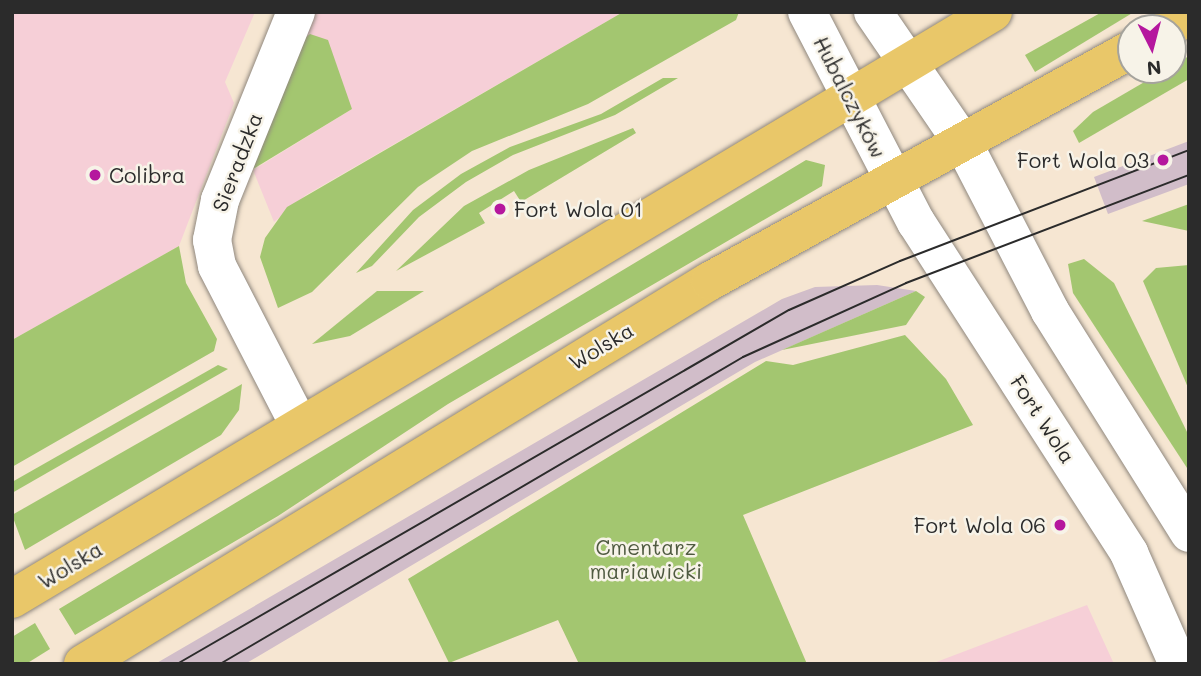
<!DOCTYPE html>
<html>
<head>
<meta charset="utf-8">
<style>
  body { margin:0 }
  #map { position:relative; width:1201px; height:676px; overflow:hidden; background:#f6e6d2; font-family:Mali,sans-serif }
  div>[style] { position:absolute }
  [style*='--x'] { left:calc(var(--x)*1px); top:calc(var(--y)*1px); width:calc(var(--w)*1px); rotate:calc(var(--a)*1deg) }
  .built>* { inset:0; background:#f6cfd7 }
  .industrial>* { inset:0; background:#d1bdc9 }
  .green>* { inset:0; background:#a3c670 }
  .roads { filter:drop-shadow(0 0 2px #90887e) drop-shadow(0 0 2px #90887e) }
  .minor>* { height:38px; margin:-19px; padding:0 19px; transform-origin:19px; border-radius:19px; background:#fff }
  .major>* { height:38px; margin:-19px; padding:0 19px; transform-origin:19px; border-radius:19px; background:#e9c769 }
  .tram>* { height:2px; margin:-1px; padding:0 1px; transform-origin:1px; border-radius:1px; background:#2b2b2b }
  .dots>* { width:19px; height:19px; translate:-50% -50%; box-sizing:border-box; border:4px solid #f7f3e8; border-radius:50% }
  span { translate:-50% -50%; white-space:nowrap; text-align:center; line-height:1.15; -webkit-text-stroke:5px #f7f3e8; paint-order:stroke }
  .street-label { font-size:21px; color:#2b2b2b }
  .poi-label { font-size:21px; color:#2b2b2b }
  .right { translate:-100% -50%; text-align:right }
  .left { translate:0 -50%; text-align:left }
  .park-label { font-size:21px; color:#4f5a40 }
  .frame { position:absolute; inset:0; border:14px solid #2b2b2b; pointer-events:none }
  .north { position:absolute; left:1117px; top:14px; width:70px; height:70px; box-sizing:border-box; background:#f7f3e8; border:2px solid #a5a39c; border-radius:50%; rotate:174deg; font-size:19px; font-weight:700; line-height:28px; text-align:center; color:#2b2b2b }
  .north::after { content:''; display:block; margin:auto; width:24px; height:32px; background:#b5179e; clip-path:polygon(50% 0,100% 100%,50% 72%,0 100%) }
</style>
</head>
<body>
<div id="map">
  <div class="built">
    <i style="clip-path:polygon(12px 12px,255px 12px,225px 82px,234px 103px,179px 246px,12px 340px)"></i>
    <i style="clip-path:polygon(313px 12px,623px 12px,306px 195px,274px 222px,253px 170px,352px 109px,301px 41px)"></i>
    <i style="clip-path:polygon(1087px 605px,1114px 664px,931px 664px,1050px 619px)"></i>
  </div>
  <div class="industrial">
    <i style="clip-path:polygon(1189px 141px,1189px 184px,1108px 214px,1094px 177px)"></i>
    <i style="clip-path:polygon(877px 285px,916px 291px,755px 362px,245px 664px,155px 664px,782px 299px,815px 287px)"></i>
  </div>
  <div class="green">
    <i style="clip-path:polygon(623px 12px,739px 12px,736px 20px,588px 104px,472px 151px,418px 187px,312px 292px,278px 308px,260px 257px,265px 238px,287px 207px)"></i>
    <i style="clip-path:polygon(1102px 12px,1134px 12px,1035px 72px,1025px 55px)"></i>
    <i style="clip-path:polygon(310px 34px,328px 40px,352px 109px,253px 169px,301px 41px)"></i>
    <i style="clip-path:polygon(1189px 56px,1189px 79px,1079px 143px,1073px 131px,1093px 112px)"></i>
    <i style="clip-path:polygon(663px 78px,678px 78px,615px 115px,513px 155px,466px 182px,419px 217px,372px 266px,356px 273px,413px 210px,461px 174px,510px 147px,601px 114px)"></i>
    <i style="clip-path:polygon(633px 128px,636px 133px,521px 202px,514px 191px,479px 213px,485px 223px,396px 271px,464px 206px,529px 170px)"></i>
    <i style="clip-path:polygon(806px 160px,825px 165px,822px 186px,448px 404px,278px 516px,75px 635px,59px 609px)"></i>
    <i style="clip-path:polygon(1189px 204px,1189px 231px,1142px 221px)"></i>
    <i style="clip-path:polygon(179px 246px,186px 283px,217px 339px,214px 351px,12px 467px,12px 340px)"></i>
    <i style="clip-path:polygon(1084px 259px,1114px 283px,1189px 436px,1189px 471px,1073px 293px,1068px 264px)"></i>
    <i style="clip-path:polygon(1189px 265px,1189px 390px,1143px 281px,1156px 268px)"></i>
    <i style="clip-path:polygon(377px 291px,424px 291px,350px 336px,312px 344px)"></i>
    <i style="clip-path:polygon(916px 291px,925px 297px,906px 325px,782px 350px)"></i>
    <i style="clip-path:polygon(905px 335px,946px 379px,973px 425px,743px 515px,807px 664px,579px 664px,558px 620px,449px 663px,408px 579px,766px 361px,793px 365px)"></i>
    <i style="clip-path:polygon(218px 365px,228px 369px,12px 493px,12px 482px)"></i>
    <i style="clip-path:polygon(242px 384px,239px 410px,221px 435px,25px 550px,12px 515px)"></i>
    <i style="clip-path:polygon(35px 623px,50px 649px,26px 664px,12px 664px,12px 637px)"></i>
  </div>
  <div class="roads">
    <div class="minor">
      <i style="--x:296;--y:12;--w:203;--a:112"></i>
      <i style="--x:220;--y:200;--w:41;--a:101.3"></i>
      <i style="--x:212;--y:240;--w:26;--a:79"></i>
      <i style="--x:217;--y:266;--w:179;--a:62.7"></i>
      <i style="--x:807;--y:12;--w:237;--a:62.6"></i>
      <i style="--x:916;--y:222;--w:394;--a:57.2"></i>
      <i style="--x:1129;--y:553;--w:121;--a:66.2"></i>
      <i style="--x:873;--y:12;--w:161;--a:55.6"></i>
      <i style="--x:964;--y:145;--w:187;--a:62.6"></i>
      <i style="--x:1050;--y:311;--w:262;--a:57.9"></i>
    </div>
    <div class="major">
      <i style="--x:1168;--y:28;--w:24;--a:-30"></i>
      <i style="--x:12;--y:599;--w:1143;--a:-30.89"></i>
      <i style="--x:83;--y:664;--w:735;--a:-31.42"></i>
      <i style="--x:710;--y:281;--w:480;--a:-28.8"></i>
    </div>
  </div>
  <div class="tram">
    <i style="--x:177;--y:664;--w:707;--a:-30.05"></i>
    <i style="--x:789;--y:310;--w:121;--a:-23.8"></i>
    <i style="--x:900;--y:261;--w:310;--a:-21"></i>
    <i style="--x:220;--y:664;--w:606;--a:-30.41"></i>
    <i style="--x:743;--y:357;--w:179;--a:-24.4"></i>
    <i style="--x:906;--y:283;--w:303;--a:-20.9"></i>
  </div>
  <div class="dots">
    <i style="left:1163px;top:160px;background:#b5179e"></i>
    <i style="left:95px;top:175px;background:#b5179e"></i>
    <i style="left:500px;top:209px;background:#b5179e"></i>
    <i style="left:1060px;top:525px;background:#b5179e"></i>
  </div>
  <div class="street-label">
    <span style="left:850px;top:97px;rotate:63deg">Hubalczyków</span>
    <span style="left:237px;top:162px;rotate:-69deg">Sieradzka</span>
    <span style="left:601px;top:346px;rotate:-31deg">Wolska</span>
    <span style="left:1043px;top:419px;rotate:57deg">Fort Wola</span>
    <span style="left:70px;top:565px;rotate:-31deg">Wolska</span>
  </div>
  <div class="poi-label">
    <span class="right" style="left:1149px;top:160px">Fort Wola 03</span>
    <span class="left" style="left:109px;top:175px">Colibra</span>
    <span class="left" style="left:514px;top:209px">Fort Wola 01</span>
    <span class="right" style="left:1046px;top:525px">Fort Wola 06</span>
  </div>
  <div class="park-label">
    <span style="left:646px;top:559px">Cmentarz<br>mariawicki</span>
  </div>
  <div class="frame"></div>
  <div class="north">N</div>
</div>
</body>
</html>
